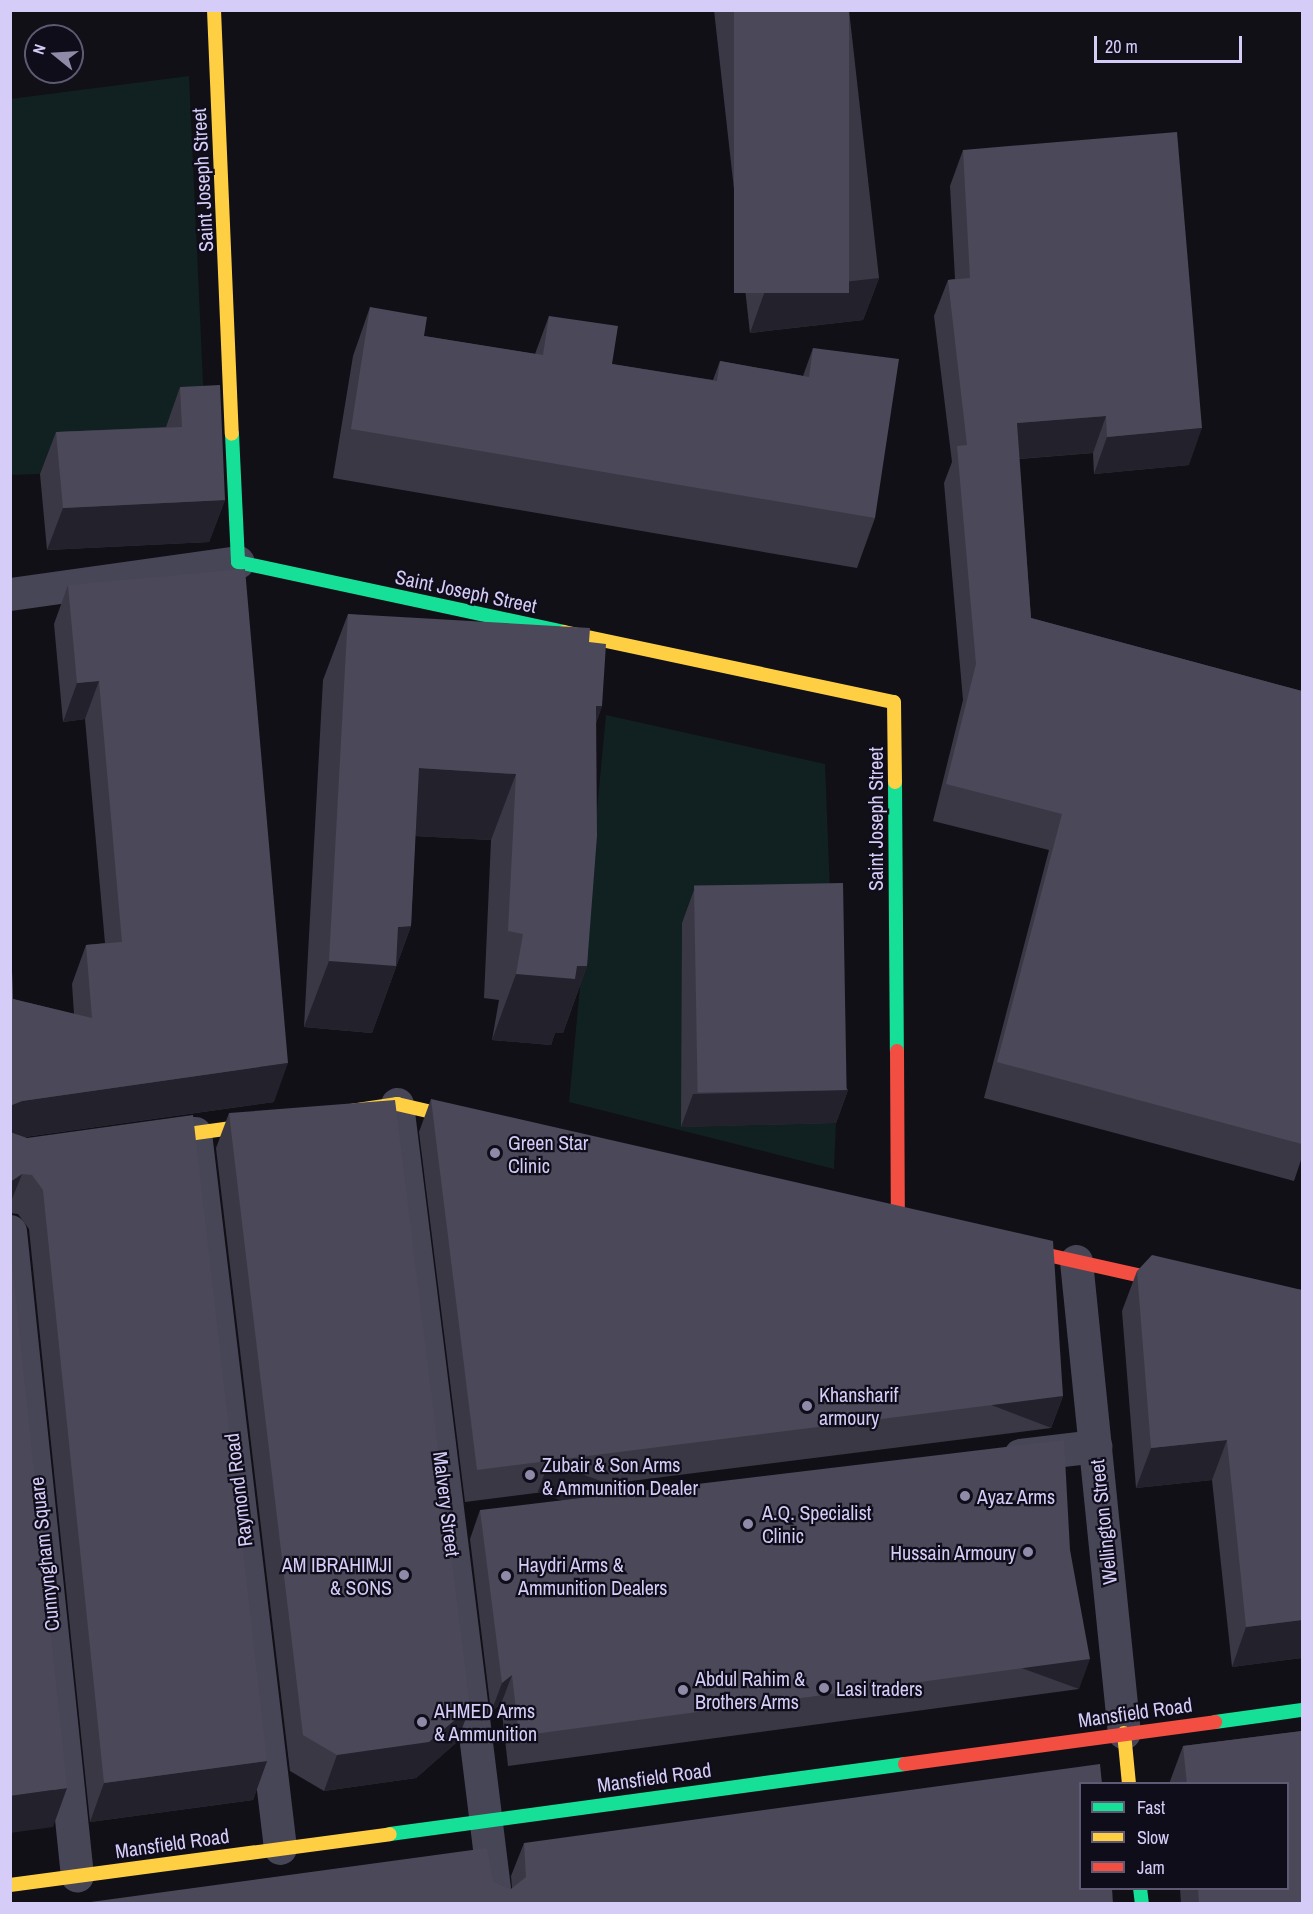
<!DOCTYPE html>
<html>
<head>
<meta charset="utf-8">
<style>
  body { margin:0 }
  #map { position:relative; width:1313px; height:1914px; overflow:hidden; background:#111017; font-family:"Archivo Narrow",sans-serif }
  div>[style] { position:absolute }
  [style*='--x'] { left:calc(var(--x)*1px); top:calc(var(--y)*1px); width:calc(var(--w)*1px); rotate:calc(var(--a)*1deg) }
  .green>* { inset:0; background:#112021 }
  .street>* { height:33px; margin:-16.5px; padding:0 16.5px; transform-origin:16.5px; border-radius:16.5px; background:#474657 }
  .fast>* { height:14px; margin:-7px; padding:0 7px; transform-origin:7px; border-radius:7px; background:#16e098 }
  .slow>* { height:14px; margin:-7px; padding:0 7px; transform-origin:7px; border-radius:7px; background:#ffcf43 }
  .jam>* { height:14px; margin:-7px; padding:0 7px; transform-origin:7px; border-radius:7px; background:#f24e42 }
  .wall>* { inset:0; background:#3b3846 }
  .shaded-wall>* { inset:0; background:#23212b; transform-origin:0 0 }
  .building>* { inset:0; background:#4b4859; transform-origin:0 0 }
  .dots>* { width:16px; height:16px; translate:-50% -50%; box-sizing:border-box; border:3px solid #100d1a; border-radius:50% }
  span { translate:-50% -50%; white-space:nowrap; text-align:center; line-height:1.15; -webkit-text-stroke:4.5px #100d1a; paint-order:stroke }
  .street-label { font-size:20px; color:#d5ccf8 }
  .poi-label { font-size:20px; color:#d5ccf8 }
  .left { translate:0 -50%; text-align:left }
  .right { translate:-100% -50%; text-align:right }
  .frame { position:absolute; inset:0; border:12px solid #d5ccf8; pointer-events:none }
  .legend { position:absolute; left:1079px; top:1782px; width:210px; height:108px; box-sizing:border-box; background:#100d1a; border:2px solid #5f5973; margin:0; padding:8px 10px; list-style:none; font-size:18px; color:#d5ccf8 }
  .legend li { display:flex; align-items:center; gap:12px; height:30px }
  .legend b { width:30px; border:2px solid #5f5973 }
  .north { position:absolute; left:24px; top:24px; width:60px; height:60px; box-sizing:border-box; background:#100d1a; border:2px solid #5f5973; border-radius:50%; rotate:288deg; font-size:16px; font-weight:700; line-height:24px; text-align:center; color:#d5ccf8 }
  .north::after { content:''; display:block; margin:auto; width:21px; height:27px; background:#908aa9; clip-path:polygon(50% 0,100% 100%,50% 72%,0 100%) }
  .scale { position:absolute; left:1094px; top:36px; width:148px; height:27px; box-sizing:border-box; border:3px solid #d5ccf8; border-top:0; padding-left:8px; font-size:18px; line-height:21px; white-space:nowrap; color:#d5ccf8; -webkit-text-stroke:4px #100d1a; paint-order:stroke }
</style>
</head>
<body>
<div id="map">
  <div class="green">
    <i style="clip-path:polygon(189px 76px,205px 427px,167px 469px,11px 475px,10px 99px)"></i>
    <i style="clip-path:polygon(606px 715px,825px 764px,831px 917px,682px 1127px,836px 1123px,834px 1169px,569px 1102px)"></i>
  </div>
  <div class="street">
    <i style="--x:10;--y:594;--w:230;--a:-8"></i>
    <i style="--x:397;--y:1104;--w:806;--a:82.95"></i>
    <i style="--x:195;--y:1133;--w:720;--a:83.22"></i>
    <i style="--x:10;--y:1231;--w:648;--a:84.07"></i>
    <i style="--x:1076;--y:1261;--w:474;--a:84.2"></i>
    <i style="--x:1020;--y:1455;--w:76;--a:-6.8"></i>
  </div>
  <div class="fast">
    <i style="--x:232;--y:434;--w:128;--a:87.3"></i>
    <i style="--x:238;--y:562;--w:333;--a:12.1"></i>
    <i style="--x:895;--y:782;--w:269;--a:89.6"></i>
    <i style="--x:1215;--y:1722;--w:88;--a:-7.9"></i>
    <i style="--x:390;--y:1834;--w:520;--a:-7.74"></i>
    <i style="--x:1140;--y:1888;--w:16;--a:83"></i>
  </div>
  <div class="slow">
    <i style="--x:214;--y:10;--w:424;--a:87.6"></i>
    <i style="--x:564;--y:632;--w:337;--a:12"></i>
    <i style="--x:894;--y:702;--w:80;--a:89.3"></i>
    <i style="--x:351;--y:1111;--w:47;--a:-8.7"></i>
    <i style="--x:397;--y:1104;--w:76;--a:12.9"></i>
    <i style="--x:152;--y:1139;--w:116;--a:-7.9"></i>
    <i style="--x:1124;--y:1733;--w:51;--a:84.4"></i>
    <i style="--x:10;--y:1885;--w:383;--a:-7.6"></i>
  </div>
  <div class="jam">
    <i style="--x:897;--y:1051;--w:170;--a:89.7"></i>
    <i style="--x:1012;--y:1247;--w:170;--a:12.6"></i>
    <i style="--x:905;--y:1764;--w:313;--a:-7.7"></i>
  </div>
  <div class="wall">
    <i style="clip-path:polygon(714px 10px,849px 10px,879px 278px,863px 320px,750px 333px)"></i>
    <i style="clip-path:polygon(963px 150px,1189px 465px,1094px 474px,1093px 453px,1019px 459px,1031px 618px,1302px 691px,1302px 1157px,1294px 1181px,984px 1098px,1049px 850px,933px 821px,963px 700px,944px 483px,952px 462px,934px 316px,948px 280px,955px 279px,950px 186px)"></i>
    <i style="clip-path:polygon(370px 307px,424px 336px,535px 354px,549px 316px,612px 364px,713px 380px,720px 361px,803px 376px,813px 348px,875px 518px,857px 568px,333px 478px,353px 356px)"></i>
    <i style="clip-path:polygon(180px 387px,225px 500px,209px 542px,47px 550px,40px 474px,56px 432px,166px 427px)"></i>
    <i style="clip-path:polygon(68px 585px,274px 1102px,25px 1137px,267px 1761px,253px 1800px,90px 1822px,29px 1229px,18px 1214px,10px 1213px,10px 916px,13px 999px,74px 1014px,72px 984px,86px 945px,105px 943px,85px 719px,63px 722px,54px 624px)"></i>
    <i style="clip-path:polygon(348px 614px,589px 642px,602px 706px,596px 723px,587px 966px,563px 1033px,555px 1033px,551px 1045px,492px 1040px,499px 1000px,484px 998px,491px 840px,415px 836px,411px 926px,372px 1033px,304px 1027px,323px 680px)"></i>
    <i style="clip-path:polygon(694px 890px,848px 1090px,836px 1123px,681px 1127px,682px 923px)"></i>
    <i style="clip-path:polygon(431px 1099px,1063px 1396px,1051px 1428px,465px 1502px,419px 1132px)"></i>
    <i style="clip-path:polygon(229px 1113px,457px 1742px,416px 1778px,324px 1791px,290px 1771px,216px 1148px)"></i>
    <i style="clip-path:polygon(1137px 1271px,1302px 1290px,1302px 1658px,1232px 1667px,1212px 1480px,1136px 1488px,1122px 1311px)"></i>
    <i style="clip-path:polygon(480px 1510px,1070px 1550px,1079px 1689px,508px 1766px,501px 1704px,491px 1712px,470px 1539px)"></i>
    <i style="clip-path:polygon(1302px 1731px,1302px 1904px,1181px 1904px,1180px 1888px,1287px 1888px,1287px 1784px,1169px 1784px,1183px 1746px)"></i>
    <i style="clip-path:polygon(524px 1843px,1113px 1904px,76px 1904px,493px 1881px,511px 1889px,512px 1888px,511px 1876px)"></i>
  </div>
  <div class="shaded-wall">
    <i style="clip-path:polygon(879px 278px,863px 320px,750px 333px,765px 291px)"></i>
    <i style="clip-path:polygon(1106px 416px,1093px 453px,1004px 460px,1017px 423px)"></i>
    <i style="clip-path:polygon(1202px 428px,1189px 465px,1094px 474px,1107px 437px)"></i>
    <i style="clip-path:polygon(225px 500px,209px 542px,47px 550px,63px 508px)"></i>
    <i style="clip-path:polygon(99px 681px,85px 719px,63px 722px,77px 683px)"></i>
    <i style="clip-path:polygon(596px 706px,602px 706px,578px 773px)"></i>
    <i style="clip-path:polygon(419px 768px,516px 774px,491px 840px,395px 835px)"></i>
    <i style="clip-path:polygon(411px 926px,372px 1033px,304px 1027px,329px 961px,398px 927px)"></i>
    <i style="clip-path:polygon(577px 966px,587px 966px,563px 1033px,555px 1033px,551px 1045px,492px 1040px,516px 974px)"></i>
    <i style="clip-path:polygon(288px 1063px,274px 1102px,10px 1139px,10px 1109px,12px 1105px,22px 1101px)"></i>
    <i style="clip-path:polygon(848px 1090px,836px 1123px,681px 1127px,693px 1094px)"></i>
    <i style="clip-path:polygon(22px 1174px,10px 1204px,10px 1182px)"></i>
    <i style="left:1063px;top:1396px;width:34px;height:591px;rotate:111deg"></i>
    <i style="clip-path:polygon(1227px 1440px,1212px 1480px,1136px 1488px,1151px 1448px)"></i>
    <i style="clip-path:polygon(1302px 1620px,1302px 1658px,1232px 1667px,1246px 1627px)"></i>
    <i style="left:1090px;top:1659px;width:32px;height:576px;rotate:110deg"></i>
    <i style="clip-path:polygon(512px 1675px,501px 1704px,491px 1712px,502px 1683px)"></i>
    <i style="clip-path:polygon(470px 1707px,457px 1742px,416px 1778px,324px 1791px,337px 1755px)"></i>
    <i style="clip-path:polygon(267px 1761px,253px 1800px,90px 1822px,104px 1783px)"></i>
    <i style="clip-path:polygon(67px 1788px,53px 1827px,10px 1833px,10px 1796px)"></i>
  </div>
  <div class="building">
    <i style="left:734px;top:10px;width:115px;height:283px"></i>
    <i style="clip-path:polygon(1177px 132px,1202px 428px,1107px 437px,1106px 416px,1017px 423px,1031px 618px,1302px 691px,1302px 1144px,997px 1062px,1062px 814px,946px 784px,976px 664px,957px 446px,967px 445px,948px 280px,970px 278px,963px 150px)"></i>
    <i style="clip-path:polygon(370px 307px,427px 317px,424px 336px,543px 355px,549px 316px,618px 326px,612px 364px,717px 381px,720px 361px,809px 377px,813px 348px,899px 359px,875px 518px,351px 429px)"></i>
    <i style="clip-path:polygon(220px 385px,225px 500px,63px 508px,56px 432px,182px 427px,180px 387px)"></i>
    <i style="clip-path:polygon(245px 569px,288px 1063px,22px 1101px,12px 1105px,10px 1109px,10px 916px,13px 999px,92px 1018px,86px 945px,122px 942px,99px 681px,77px 683px,68px 585px)"></i>
    <i style="clip-path:polygon(348px 614px,590px 628px,589px 642px,606px 644px,602px 706px,596px 706px,597px 836px,587px 966px,577px 966px,575px 979px,516px 974px,523px 934px,508px 931px,516px 774px,419px 768px,411px 926px,398px 927px,396px 966px,329px 961px)"></i>
    <i style="left:843px;top:883px;width:207px;height:149px;rotate:89deg"></i>
    <i style="clip-path:polygon(431px 1099px,1053px 1241px,1063px 1396px,477px 1470px)"></i>
    <i style="clip-path:polygon(395px 1100px,470px 1707px,429px 1742px,337px 1755px,303px 1735px,229px 1113px)"></i>
    <i style="clip-path:polygon(193px 1115px,267px 1761px,104px 1783px,43px 1190px,32px 1175px,22px 1174px,10px 1182px,10px 1132px,27px 1138px)"></i>
    <i style="clip-path:polygon(10px 1243px,67px 1788px,10px 1796px)"></i>
    <i style="clip-path:polygon(1152px 1255px,1302px 1290px,1302px 1620px,1246px 1627px,1227px 1440px,1151px 1448px,1137px 1271px)"></i>
    <i style="clip-path:polygon(1064px 1440px,1070px 1550px,1090px 1659px,519px 1736px,512px 1675px,502px 1683px,480px 1510px)"></i>
    <i style="clip-path:polygon(1302px 1731px,1302px 1904px,1199px 1904px,1198px 1888px,1287px 1888px,1287px 1784px,1187px 1784px,1183px 1746px)"></i>
    <i style="clip-path:polygon(1100px 1764px,1102px 1784px,1080px 1784px,1080px 1888px,1112px 1888px,1113px 1904px,76px 1904px,487px 1848px,493px 1881px,511px 1889px,526px 1877px,524px 1843px)"></i>
  </div>
  <div class="dots">
    <i style="left:495px;top:1153px;background:#908aa9"></i>
    <i style="left:807px;top:1406px;background:#908aa9"></i>
    <i style="left:530px;top:1475px;background:#908aa9"></i>
    <i style="left:965px;top:1496px;background:#908aa9"></i>
    <i style="left:748px;top:1524px;background:#908aa9"></i>
    <i style="left:1028px;top:1552px;background:#908aa9"></i>
    <i style="left:404px;top:1575px;background:#908aa9"></i>
    <i style="left:506px;top:1576px;background:#908aa9"></i>
    <i style="left:824px;top:1688px;background:#908aa9"></i>
    <i style="left:683px;top:1690px;background:#908aa9"></i>
    <i style="left:422px;top:1722px;background:#908aa9"></i>
  </div>
  <div class="street-label">
    <span style="left:202px;top:180px;rotate:-93deg">Saint Joseph Street</span>
    <span style="left:466px;top:591px;rotate:12deg">Saint Joseph Street</span>
    <span style="left:875px;top:819px;rotate:-90deg">Saint Joseph Street</span>
    <span style="left:238px;top:1490px;rotate:-97deg">Raymond Road</span>
    <span style="left:447px;top:1504px;rotate:83deg">Malvery Street</span>
    <span style="left:1103px;top:1522px;rotate:-96deg">Wellington Street</span>
    <span style="left:44px;top:1554px;rotate:-96deg">Cunnyngham Square</span>
    <span style="left:1135px;top:1712px;rotate:-8deg">Mansfield Road</span>
    <span style="left:654px;top:1777px;rotate:-8deg">Mansfield Road</span>
    <span style="left:172px;top:1843px;rotate:-8deg">Mansfield Road</span>
  </div>
  <div class="poi-label">
    <span class="left" style="left:508px;top:1154px">Green Star<br>Clinic</span>
    <span class="left" style="left:819px;top:1406px">Khansharif<br>armoury</span>
    <span class="left" style="left:542px;top:1476px">Zubair &amp; Son Arms<br>&amp; Ammunition Dealer</span>
    <span class="left" style="left:977px;top:1496px">Ayaz Arms</span>
    <span class="left" style="left:762px;top:1524px">A.Q. Specialist<br>Clinic</span>
    <span class="right" style="left:1016px;top:1552px">Hussain Armoury</span>
    <span class="right" style="left:392px;top:1576px">AM IBRAHIMJI<br>&amp; SONS</span>
    <span class="left" style="left:518px;top:1576px">Haydri Arms &amp;<br>Ammunition Dealers</span>
    <span class="left" style="left:695px;top:1690px">Abdul Rahim &amp;<br>Brothers Arms</span>
    <span class="left" style="left:836px;top:1688px">Lasi traders</span>
    <span class="left" style="left:434px;top:1722px">AHMED Arms<br>&amp; Ammunition</span>
  </div>
  <div class="frame"></div>
  <ul class="legend">
  <li><b style="height:8px;background:#16e098"></b>Fast</li>
  <li><b style="height:8px;background:#ffcf43"></b>Slow</li>
  <li><b style="height:8px;background:#f24e42"></b>Jam</li>
  </ul>
  <div class="north">N</div>
  <div class="scale">20 m</div>
</div>
</body>
</html>
